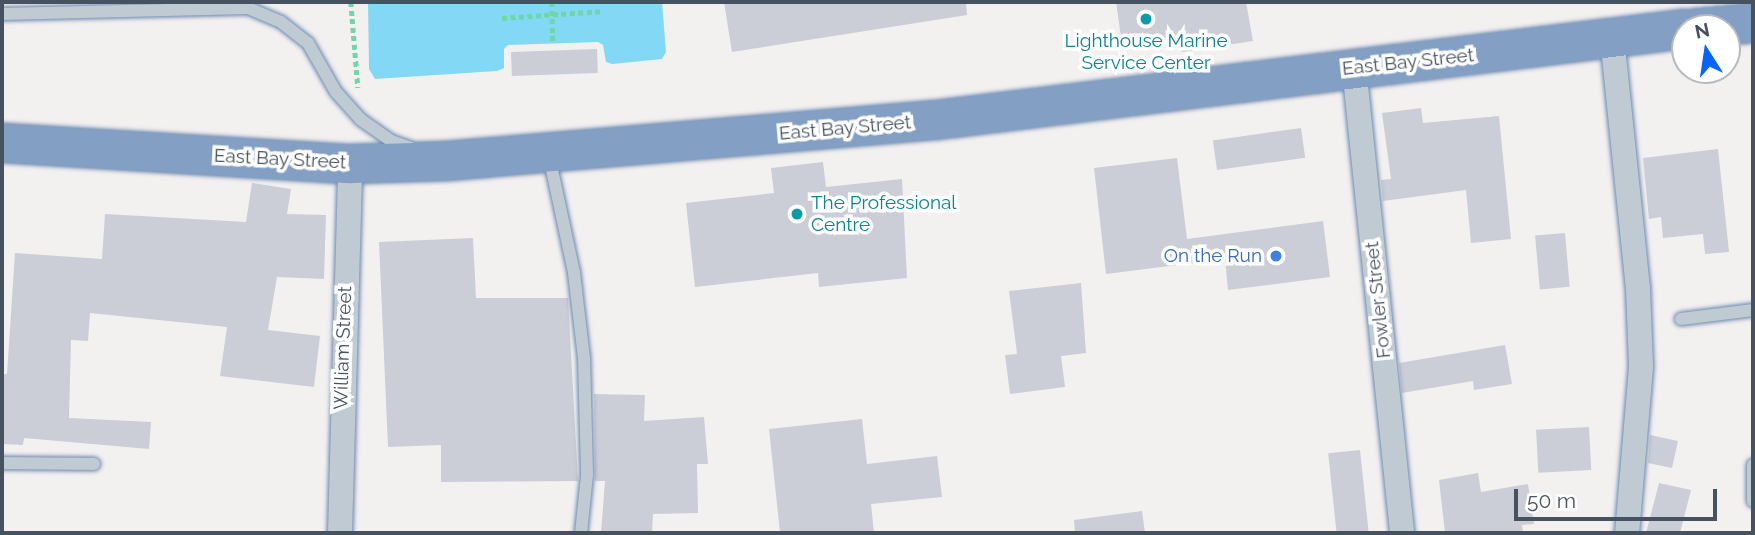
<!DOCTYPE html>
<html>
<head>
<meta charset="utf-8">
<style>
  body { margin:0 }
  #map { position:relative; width:1755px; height:535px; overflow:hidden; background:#f3f0f0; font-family:Raleway,sans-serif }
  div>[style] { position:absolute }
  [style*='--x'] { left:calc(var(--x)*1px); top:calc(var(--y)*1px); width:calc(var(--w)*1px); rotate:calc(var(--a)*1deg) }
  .water>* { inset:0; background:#83d8f5 }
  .building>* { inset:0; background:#cbced6; transform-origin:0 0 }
  .path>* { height:4.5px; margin-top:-2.25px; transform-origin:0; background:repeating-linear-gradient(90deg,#6fd6a8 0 5px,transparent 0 8.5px) }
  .roads { filter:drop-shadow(0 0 2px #6e8ab0) drop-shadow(0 0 2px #6e8ab0) }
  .lane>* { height:12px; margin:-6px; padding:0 6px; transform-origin:6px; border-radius:6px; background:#bfcad3 }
  .street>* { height:24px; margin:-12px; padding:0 12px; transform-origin:12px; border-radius:12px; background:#bfcad3 }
  .highway>* { height:38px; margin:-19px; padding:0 19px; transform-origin:19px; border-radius:19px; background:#839fc4 }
  .dots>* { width:19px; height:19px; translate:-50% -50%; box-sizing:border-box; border:4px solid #fff; border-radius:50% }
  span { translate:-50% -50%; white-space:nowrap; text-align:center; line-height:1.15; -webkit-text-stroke:7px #fff; paint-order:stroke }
  .culture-label { font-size:19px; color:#0d838f }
  .left { translate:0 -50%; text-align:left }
  .street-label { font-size:19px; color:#465260 }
  .shop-label { font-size:19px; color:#366cbe }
  .right { translate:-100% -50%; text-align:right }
  .frame { position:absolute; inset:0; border:4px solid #465260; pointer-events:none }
  .north { position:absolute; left:1671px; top:14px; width:70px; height:70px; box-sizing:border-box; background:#fff; border:2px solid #b5babf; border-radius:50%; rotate:348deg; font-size:19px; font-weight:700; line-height:28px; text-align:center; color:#465260 }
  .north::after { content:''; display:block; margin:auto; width:24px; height:32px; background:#0664f6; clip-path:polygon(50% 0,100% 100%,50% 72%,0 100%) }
  .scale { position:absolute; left:1514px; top:489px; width:203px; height:32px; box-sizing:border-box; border:4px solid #465260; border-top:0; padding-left:9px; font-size:21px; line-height:24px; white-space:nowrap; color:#465260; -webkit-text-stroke:5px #fff; paint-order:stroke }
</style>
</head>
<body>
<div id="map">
  <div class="water">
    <i style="clip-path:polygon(368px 2px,662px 2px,666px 52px,662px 59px,612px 64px,606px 62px,603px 45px,598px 42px,508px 45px,504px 49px,504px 68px,497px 71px,375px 79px,369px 69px)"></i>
  </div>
  <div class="building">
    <i style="clip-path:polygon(724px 2px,966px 2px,967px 15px,732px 52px)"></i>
    <i style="clip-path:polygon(1116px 2px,1246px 2px,1253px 41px,1182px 52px,1179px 36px,1122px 44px)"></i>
    <i style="left:597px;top:49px;width:24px;height:86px;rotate:88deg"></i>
    <i style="clip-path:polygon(1421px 108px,1423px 123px,1499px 116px,1511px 239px,1471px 243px,1466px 190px,1383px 201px,1381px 180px,1391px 179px,1382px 113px)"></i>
    <i style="left:1301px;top:128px;width:30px;height:89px;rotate:82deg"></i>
    <i style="clip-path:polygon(1718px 149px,1729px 252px,1705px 254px,1703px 234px,1663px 238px,1661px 217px,1649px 219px,1643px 158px)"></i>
    <i style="clip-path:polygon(1177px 158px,1187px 239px,1323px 221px,1330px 277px,1228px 290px,1225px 259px,1106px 274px,1094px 168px)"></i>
    <i style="clip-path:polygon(823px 162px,826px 187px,902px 179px,907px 278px,819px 287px,818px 273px,695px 287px,686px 203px,774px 193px,771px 168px)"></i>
    <i style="clip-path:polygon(252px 183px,291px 189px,287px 214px,326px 215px,324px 279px,277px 277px,268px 330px,320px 336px,314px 387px,220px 376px,227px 327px,90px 313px,88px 341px,71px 340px,69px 418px,151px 422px,149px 449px,24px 438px,23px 445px,2px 444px,2px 374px,7px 374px,15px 253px,102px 259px,105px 214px,246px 222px)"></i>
    <i style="left:1565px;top:233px;width:54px;height:30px;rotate:85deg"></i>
    <i style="clip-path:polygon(473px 238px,476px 298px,568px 298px,578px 481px,441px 482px,441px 445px,388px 447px,379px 242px)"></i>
    <i style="clip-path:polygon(1081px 283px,1086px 353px,1061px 356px,1065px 387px,1010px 394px,1005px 355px,1017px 354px,1009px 291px)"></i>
    <i style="clip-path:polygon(1505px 345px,1512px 384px,1474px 390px,1473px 381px,1402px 393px,1399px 363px)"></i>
    <i style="clip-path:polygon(594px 394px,645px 395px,644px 421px,704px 417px,708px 464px,697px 464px,698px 513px,653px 514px,652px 533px,601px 533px,605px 481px,595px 481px)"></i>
    <i style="clip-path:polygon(862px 419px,867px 464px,937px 456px,942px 497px,871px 504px,874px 533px,780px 533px,769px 429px)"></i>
    <i style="left:1589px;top:427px;width:43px;height:53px;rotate:87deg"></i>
    <i style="clip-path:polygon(1650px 435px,1678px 441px,1672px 468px,1648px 463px)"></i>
    <i style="left:1360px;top:450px;width:83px;height:32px;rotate:84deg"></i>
    <i style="clip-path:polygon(1478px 473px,1481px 492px,1528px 484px,1534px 524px,1522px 525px,1523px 533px,1445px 533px,1439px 480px)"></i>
    <i style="clip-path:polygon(1659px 483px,1691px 490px,1680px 533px,1646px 533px)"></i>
    <i style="clip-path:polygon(1142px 511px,1145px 533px,1075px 533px,1074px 520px)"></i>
  </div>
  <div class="path">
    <i style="--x:351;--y:2;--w:86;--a:85.3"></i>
    <i style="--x:552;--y:2;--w:41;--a:88.6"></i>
    <i style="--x:502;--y:18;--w:102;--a:-3.9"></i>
  </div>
  <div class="roads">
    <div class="lane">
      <i style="--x:2;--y:14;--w:246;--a:-1.4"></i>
      <i style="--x:248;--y:8;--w:36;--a:23"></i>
      <i style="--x:281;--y:22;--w:34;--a:38"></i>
      <i style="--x:308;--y:43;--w:56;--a:60.3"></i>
      <i style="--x:336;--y:92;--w:36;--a:48"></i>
      <i style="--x:360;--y:119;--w:38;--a:35"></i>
      <i style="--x:391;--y:141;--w:21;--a:19"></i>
      <i style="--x:549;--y:156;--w:120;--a:77.9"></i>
      <i style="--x:574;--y:273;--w:86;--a:83.3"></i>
      <i style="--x:584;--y:358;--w:117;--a:88.5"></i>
      <i style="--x:587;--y:475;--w:58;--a:95.9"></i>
      <i style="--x:1681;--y:319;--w:73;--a:-7.1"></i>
      <i style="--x:2;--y:463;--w:92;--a:0.6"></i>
      <i style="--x:1753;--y:465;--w:36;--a:90"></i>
    </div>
    <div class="street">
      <i style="--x:1612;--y:37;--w:252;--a:84.1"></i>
      <i style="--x:1638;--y:288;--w:79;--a:87.8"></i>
      <i style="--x:1641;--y:367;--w:167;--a:94.8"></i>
      <i style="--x:1354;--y:67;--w:468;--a:84.1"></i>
      <i style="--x:340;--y:533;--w:369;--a:-88.4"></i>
    </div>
    <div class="highway">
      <i style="--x:1698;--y:28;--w:55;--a:-5.2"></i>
      <i style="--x:2;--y:143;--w:349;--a:3.5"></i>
      <i style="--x:350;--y:164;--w:97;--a:-1.8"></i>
      <i style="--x:447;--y:161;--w:491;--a:-4.8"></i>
      <i style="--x:936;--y:120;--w:755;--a:-6.93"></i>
    </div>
  </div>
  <div class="dots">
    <i style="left:1146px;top:19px;background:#0f9aa8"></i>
    <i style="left:797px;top:214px;background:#0f9aa8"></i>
    <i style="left:1276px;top:256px;background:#3f7fe0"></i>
  </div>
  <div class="culture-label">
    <span style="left:1146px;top:52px">Lighthouse Marine<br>Service Center</span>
    <span class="left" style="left:811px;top:214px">The Professional<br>Centre</span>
  </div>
  <div class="street-label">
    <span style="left:1408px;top:62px;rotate:-6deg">East Bay Street</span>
    <span style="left:845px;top:128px;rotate:-5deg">East Bay Street</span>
    <span style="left:280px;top:159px;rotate:3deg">East Bay Street</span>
    <span style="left:1378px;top:300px;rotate:-96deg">Fowler Street</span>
    <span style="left:343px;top:348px;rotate:-88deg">William Street</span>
  </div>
  <div class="shop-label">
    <span class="right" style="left:1262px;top:256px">On the Run</span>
  </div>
  <div class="frame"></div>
  <div class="north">N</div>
  <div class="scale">50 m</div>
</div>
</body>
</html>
